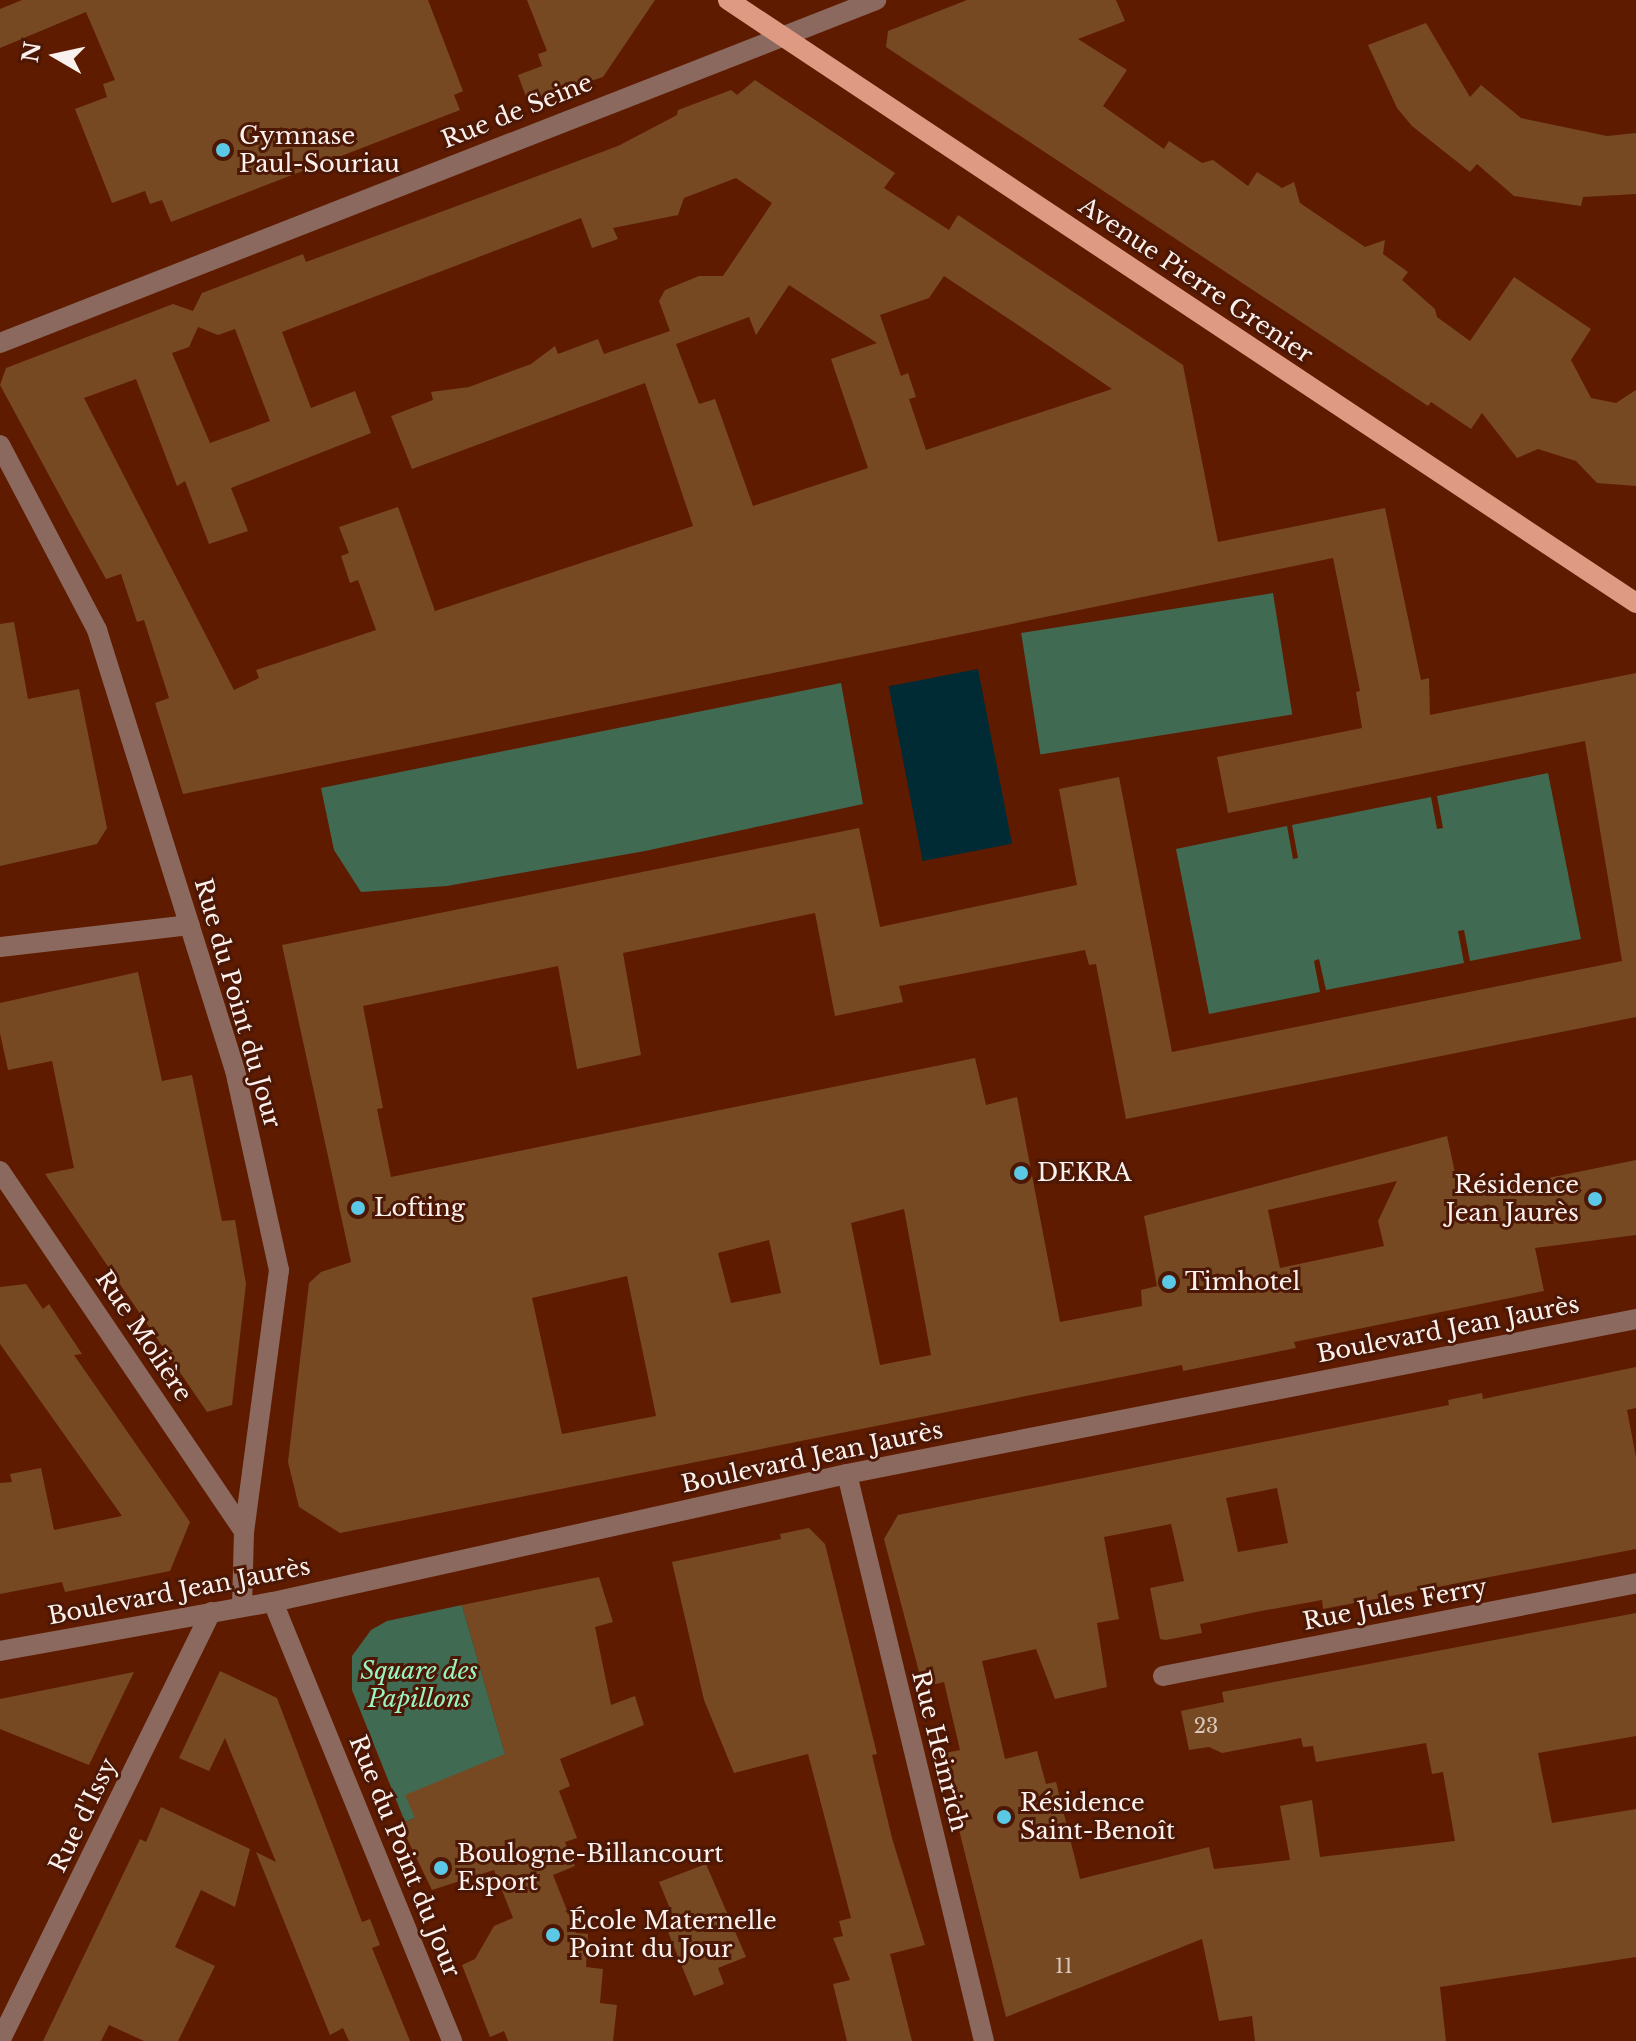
<!DOCTYPE html>
<html>
<head>
<meta charset="utf-8">
<style>
  body { margin:0 }
  #map { position:relative; width:1636px; height:2041px; overflow:hidden; background:#5f1b00; font-family:"Libre Baskerville",serif }
  div>[style] { position:absolute }
  [style*='--x'] { left:calc(var(--x)*1px); top:calc(var(--y)*1px); width:calc(var(--w)*1px); rotate:calc(var(--a)*1deg) }
  .green>* { inset:0; background:#416a53; transform-origin:0 0 }
  .water>* { inset:0; background:#002b35; transform-origin:0 0 }
  .building>* { inset:0; background:#764922 }
  .minor>* { height:20px; margin:-10px; padding:0 10px; transform-origin:10px; border-radius:10px; background:#8b695e }
  .major>* { height:20px; margin:-10px; padding:0 10px; transform-origin:10px; border-radius:10px; background:#df9a84 }
  .dots>* { width:22px; height:22px; translate:-50% -50%; box-sizing:border-box; border:4px solid #4c1805; border-radius:50% }
  span { translate:-50% -50%; white-space:nowrap; text-align:center; line-height:1.15; -webkit-text-stroke:6px #4c1805; paint-order:stroke }
  .number-label { font-size:20px; color:#d9c7bb }
  .number-label span { -webkit-text-stroke-width:0 }
  .street-label { font-size:24px; color:#faf1ee }
  .poi-label { font-size:24px; color:#faf1ee }
  .left { translate:0 -50%; text-align:left }
  .right { translate:-100% -50%; text-align:right }
  .park-label { font-size:24px; color:#9af4c3; font-style:italic }
  .north { position:absolute; left:16px; top:16px; width:80px; height:80px; -webkit-text-stroke:6px #4c1805; paint-order:stroke; rotate:279deg; font-size:22px; font-weight:700; line-height:32px; text-align:center; color:#faf1ee }
  .north::after { content:''; display:block; margin:auto; width:28px; height:36px; background:#faf1ee; clip-path:polygon(50% 0,100% 100%,50% 72%,0 100%) }
</style>
</head>
<body>
<div id="map">
  <div class="green">
    <i style="left:1273px;top:593px;width:123px;height:255px;rotate:81deg"></i>
    <i style="clip-path:polygon(841px 683px,863px 804px,645px 851px,447px 886px,361px 892px,334px 850px,321px 788px)"></i>
    <i style="clip-path:polygon(1548px 773px,1581px 939px,1470px 961px,1464px 930px,1458px 931px,1464px 963px,1326px 990px,1319px 959px,1314px 961px,1320px 992px,1209px 1014px,1176px 849px,1287px 826px,1293px 859px,1298px 858px,1292px 825px,1431px 797px,1437px 829px,1443px 828px,1437px 796px)"></i>
    <i style="clip-path:polygon(462px 1605px,512px 1778px,405px 1822px,352px 1690px,352px 1656px,371px 1630px,387px 1621px)"></i>
  </div>
  <div class="water">
    <i style="left:978px;top:669px;width:178px;height:91px;rotate:79deg"></i>
  </div>
  <div class="building">
    <i style="clip-path:polygon(22px 0,428px 0,463px 91px,454px 95px,460px 110px,171px 222px,162px 200px,150px 204px,145px 191px,112px 203px,75px 109px,107px 97px,103px 84px,115px 80px,86px 12px,0 48px,0 9px)"></i>
    <i style="clip-path:polygon(527px 0,655px 0,603px 77px,528px 102px,518px 75px,542px 66px,538px 54px,547px 51px)"></i>
    <i style="clip-path:polygon(967px 0,1116px 0,1125px 21px,1078px 39px,1127px 70px,1103px 106px,1164px 149px,1169px 141px,1202px 163px,1213px 160px,1248px 186px,1257px 172px,1282px 188px,1294px 182px,1300px 203px,1365px 247px,1385px 240px,1383px 254px,1408px 272px,1402px 280px,1435px 309px,1437px 317px,1470px 341px,1514px 277px,1591px 329px,1571px 360px,1591px 398px,1616px 403px,1636px 390px,1636px 486px,1597px 483px,1576px 461px,1538px 449px,1517px 458px,1482px 413px,1471px 429px,1431px 402px,1428px 406px,886px 47px,888px 31px)"></i>
    <i style="clip-path:polygon(1426px 23px,1470px 97px,1481px 85px,1521px 118px,1607px 136px,1636px 133px,1636px 194px,1583px 197px,1581px 206px,1514px 196px,1477px 164px,1470px 172px,1412px 126px,1397px 108px,1368px 45px)"></i>
    <i style="clip-path:polygon(evenodd,755px 80px,895px 173px,884px 188px,949px 230px,958px 215px,1183px 365px,1218px 542px,1385px 508px,1421px 680px,1429px 678px,1430px 715px,1636px 673px,1636px 1017px,1126px 1119px,1096px 964px,1089px 965px,1085px 950px,899px 986px,903px 1002px,835px 1016px,815px 913px,623px 953px,641px 1055px,577px 1069px,558px 966px,363px 1006px,383px 1108px,377px 1109px,391px 1177px,975px 1058px,986px 1105px,1017px 1097px,1060px 1322px,1142px 1306px,1141px 1290px,1157px 1286px,1144px 1216px,1447px 1136px,1460px 1196px,1636px 1160px,1636px 1235px,1535px 1248px,1544px 1291px,1294px 1342px,1296px 1348px,1183px 1371px,1182px 1365px,340px 1533px,299px 1507px,288px 1462px,309px 1283px,321px 1272px,351px 1262px,282px 945px,859px 828px,880px 927px,1077px 885px,1059px 789px,1119px 777px,1172px 1052px,1622px 961px,1585px 741px,1228px 813px,1217px 757px,1362px 728px,1356px 692px,1360px 691px,1333px 558px,183px 794px,155px 703px,169px 698px,144px 620px,137px 622px,121px 574px,106px 579px,77px 527px,0 385px,6px 368px,173px 304px,193px 311px,202px 293px,303px 254px,306px 262px,618px 146px,677px 115px,678px 110px,731px 90px,737px 95px,755px 80px,736px 178px,772px 203px,723px 276px,699px 276px,665px 290px,659px 301px,670px 331px,604px 354px,598px 339px,558px 354px,555px 346px,531px 364px,469px 387px,431px 392px,433px 400px,391px 416px,412px 469px,645px 383px,693px 526px,435px 611px,398px 507px,339px 527px,349px 553px,341px 556px,350px 583px,358px 580px,376px 630px,256px 670px,259px 678px,234px 690px,84px 398px,136px 379px,177px 486px,185px 481px,209px 544px,248px 531px,231px 488px,371px 433px,355px 391px,311px 408px,282px 332px,581px 218px,592px 248px,618px 239px,613px 228px,678px 215px,684px 198px,736px 178px,755px 80px,944px 276px,1021px 327px,1112px 389px,926px 450px,909px 399px,916px 397px,908px 373px,901px 376px,880px 315px,929px 298px,944px 276px,755px 80px,789px 285px,877px 343px,831px 359px,868px 468px,753px 506px,715px 399px,699px 404px,676px 344px,749px 317px,756px 335px,789px 285px,755px 80px,198px 327px,218px 335px,235px 329px,270px 421px,210px 443px,172px 353px,189px 347px,198px 327px,755px 80px,1397px 1181px,1378px 1221px,1384px 1246px,1280px 1268px,1268px 1210px,1397px 1181px,755px 80px,904px 1209px,931px 1355px,880px 1365px,851px 1223px,904px 1209px,755px 80px,769px 1240px,781px 1293px,731px 1303px,718px 1253px,769px 1240px,755px 80px,627px 1276px,656px 1416px,562px 1434px,532px 1298px,627px 1276px)"></i>
    <i style="clip-path:polygon(14px 622px,28px 699px,79px 689px,107px 828px,97px 844px,0 866px,0 624px)"></i>
    <i style="clip-path:polygon(138px 972px,162px 1081px,192px 1075px,222px 1221px,235px 1220px,246px 1284px,232px 1405px,207px 1412px,45px 1174px,74px 1168px,52px 1061px,8px 1070px,0 1033px,0 1003px)"></i>
    <i style="clip-path:polygon(26px 1284px,43px 1309px,49px 1304px,82px 1354px,74px 1355px,190px 1522px,170px 1571px,65px 1592px,62px 1582px,0 1594px,0 1483px,12px 1482px,10px 1474px,41px 1468px,54px 1530px,122px 1516px,0 1344px,0 1287px)"></i>
    <i style="clip-path:polygon(evenodd,1636px 1367px,1636px 1408px,1627px 1410px,1636px 1457px,1636px 1549px,1323px 1609px,1322px 1600px,1256px 1612px,1200px 1624px,1202px 1633px,1166px 1640px,1160px 1639px,1150px 1588px,1184px 1581px,1171px 1524px,1104px 1537px,1119px 1619px,1097px 1623px,1107px 1687px,1055px 1699px,1036px 1649px,982px 1661px,1005px 1759px,1037px 1751px,1046px 1784px,1056px 1782px,1080px 1879px,1209px 1847px,1214px 1869px,1290px 1860px,1280px 1806px,1312px 1800px,1320px 1857px,1455px 1841px,1443px 1772px,1432px 1774px,1426px 1743px,1316px 1762px,1313px 1746px,1303px 1747px,1301px 1738px,1222px 1753px,1209px 1747px,1189px 1750px,1181px 1711px,1224px 1702px,1222px 1692px,1636px 1613px,1636px 1736px,1538px 1753px,1552px 1823px,1636px 1809px,1636px 1957px,1440px 1987px,1446px 2041px,1255px 2041px,1252px 2016px,1219px 2021px,1202px 1939px,1006px 2017px,940px 1754px,960px 1750px,944px 1682px,923px 1687px,884px 1539px,898px 1515px,1449px 1405px,1448px 1400px,1482px 1393px,1483px 1399px,1636px 1367px,1277px 1488px,1288px 1543px,1238px 1552px,1226px 1498px,1277px 1488px)"></i>
    <i style="clip-path:polygon(809px 1528px,825px 1544px,877px 1754px,872px 1755px,892px 1838px,925px 1945px,890px 1954px,912px 2041px,847px 2041px,833px 1984px,850px 1980px,833px 1938px,843px 1936px,839px 1921px,851px 1918px,808px 1754px,734px 1773px,704px 1700px,672px 1562px,781px 1539px,780px 1534px)"></i>
    <i style="clip-path:polygon(599px 1577px,613px 1622px,595px 1627px,611px 1705px,635px 1696px,644px 1725px,560px 1759px,570px 1786px,559px 1791px,577px 1838px,565px 1842px,575px 1866px,553px 1875px,576px 1933px,588px 1934px,586px 1967px,603px 1969px,600px 2003px,617px 2005px,613px 2041px,508px 2041px,504px 2031px,490px 2037px,462px 1965px,475px 1959px,494px 1926px,513px 1918px,494px 1870px,432px 1890px,400px 1824px,415px 1818px,405px 1795px,505px 1754px,462px 1605px)"></i>
    <i style="clip-path:polygon(220px 1671px,277px 1698px,362px 1922px,370px 1919px,380px 1945px,372px 1948px,410px 2041px,349px 2041px,343px 2028px,330px 2035px,256px 1852px,276px 1862px,225px 1738px,209px 1771px,179px 1758px)"></i>
    <i style="clip-path:polygon(134px 1672px,89px 1765px,0 1729px,0 1699px)"></i>
    <i style="clip-path:polygon(161px 1807px,250px 1849px,235px 1907px,201px 1890px,175px 1947px,215px 1966px,178px 2041px,144px 2041px,109px 2025px,101px 2041px,43px 2041px,140px 1839px,146px 1842px)"></i>
    <i style="clip-path:polygon(706px 1864px,746px 1957px,718px 1968px,724px 1984px,694px 1996px,666px 1927px,676px 1923px,659px 1882px)"></i>
  </div>
  <div class="minor">
    <i style="--x:0;--y:343;--w:941;--a:-21.38"></i>
    <i style="--x:0;--y:445;--w:209;--a:62.3"></i>
    <i style="--x:97;--y:630;--w:461;--a:72.6"></i>
    <i style="--x:235;--y:1070;--w:205;--a:77.6"></i>
    <i style="--x:279;--y:1270;--w:263;--a:97.6"></i>
    <i style="--x:244;--y:1531;--w:76;--a:91.5"></i>
    <i style="--x:0;--y:947;--w:191;--a:-6.6"></i>
    <i style="--x:0;--y:1171;--w:435;--a:55.9"></i>
    <i style="--x:847;--y:1474;--w:583;--a:76.42"></i>
    <i style="--x:273;--y:1602;--w:474;--a:67.8"></i>
    <i style="--x:0;--y:1651;--w:277;--a:-10.2"></i>
    <i style="--x:273;--y:1602;--w:588;--a:-12.57"></i>
    <i style="--x:847;--y:1474;--w:804;--a:-11.11"></i>
    <i style="--x:1163;--y:1676;--w:482;--a:-11.1"></i>
    <i style="--x:0;--y:2041;--w:478;--a:-63.8"></i>
  </div>
  <div class="major">
    <i style="--x:728;--y:0;--w:1090;--a:33.59"></i>
  </div>
  <div class="dots">
    <i style="left:223px;top:150px;background:#5bc8e6"></i>
    <i style="left:1021px;top:1173px;background:#5bc8e6"></i>
    <i style="left:1595px;top:1199px;background:#5bc8e6"></i>
    <i style="left:358px;top:1208px;background:#5bc8e6"></i>
    <i style="left:1169px;top:1282px;background:#5bc8e6"></i>
    <i style="left:1004px;top:1817px;background:#5bc8e6"></i>
    <i style="left:441px;top:1868px;background:#5bc8e6"></i>
    <i style="left:553px;top:1935px;background:#5bc8e6"></i>
  </div>
  <div class="number-label">
    <span style="left:1206px;top:1726px">23</span>
    <span style="left:1064px;top:1966px">11</span>
  </div>
  <div class="street-label">
    <span style="left:517px;top:111px;rotate:-22deg">Rue de Seine</span>
    <span style="left:1196px;top:280px;rotate:34deg">Avenue Pierre Grenier</span>
    <span style="left:238px;top:1003px;rotate:74deg">Rue du Point du Jour</span>
    <span style="left:1448px;top:1329px;rotate:-11deg">Boulevard Jean Jaurès</span>
    <span style="left:144px;top:1336px;rotate:56deg">Rue Molière</span>
    <span style="left:812px;top:1457px;rotate:-12deg">Boulevard Jean Jaurès</span>
    <span style="left:179px;top:1591px;rotate:-11deg">Boulevard Jean Jaurès</span>
    <span style="left:1395px;top:1604px;rotate:-11deg">Rue Jules Ferry</span>
    <span style="left:940px;top:1751px;rotate:76deg">Rue Heinrich</span>
    <span style="left:83px;top:1815px;rotate:-64deg">Rue d'Issy</span>
    <span style="left:405px;top:1856px;rotate:68deg">Rue du Point du Jour</span>
  </div>
  <div class="poi-label">
    <span class="left" style="left:239px;top:150px">Gymnase<br>Paul-Souriau</span>
    <span class="left" style="left:1037px;top:1173px">DEKRA</span>
    <span class="right" style="left:1579px;top:1199px">Résidence<br>Jean Jaurès</span>
    <span class="left" style="left:374px;top:1208px">Lofting</span>
    <span class="left" style="left:1185px;top:1282px">Timhotel</span>
    <span class="left" style="left:1020px;top:1817px">Résidence<br>Saint-Benoît</span>
    <span class="left" style="left:457px;top:1868px">Boulogne-Billancourt<br>Esport</span>
    <span class="left" style="left:569px;top:1935px">École Maternelle<br>Point du Jour</span>
  </div>
  <div class="park-label">
    <span style="left:419px;top:1685px">Square des<br>Papillons</span>
  </div>
  <div class="north">N</div>
</div>
</body>
</html>
